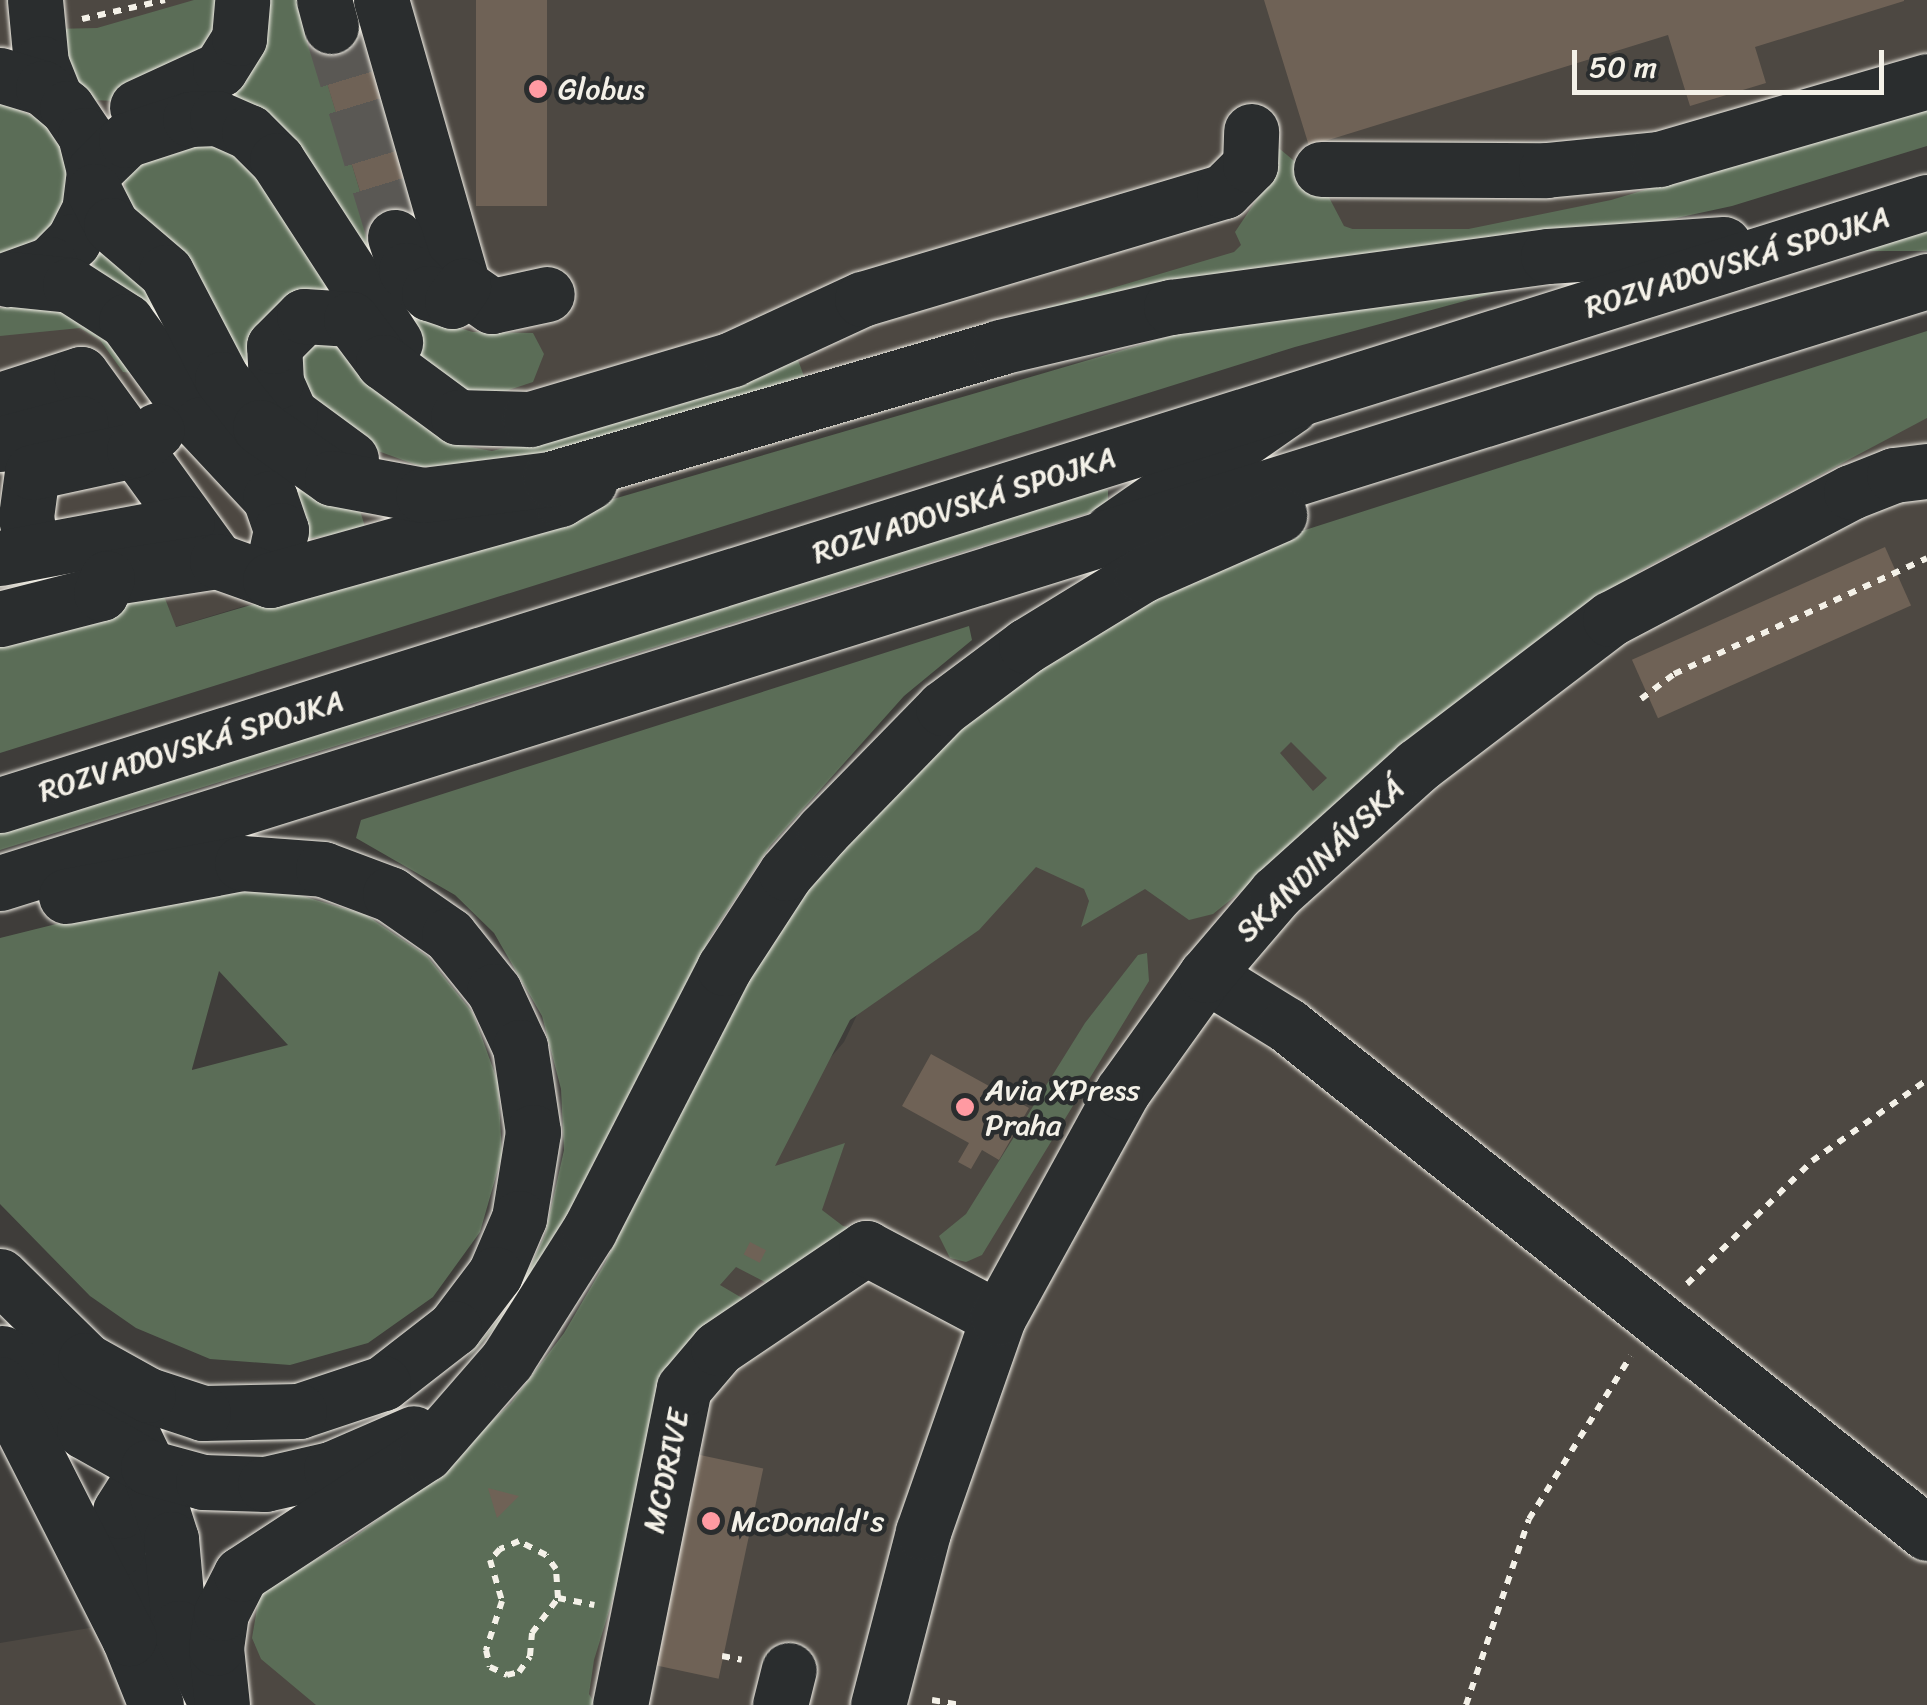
<!DOCTYPE html>
<html>
<head>
<meta charset="utf-8">
<style>
  body { margin:0 }
  #map { position:relative; width:1927px; height:1705px; overflow:hidden; background:#3f3d3a; font-family:Sriracha,sans-serif }
  div>[style] { position:absolute }
  [style*='--x'] { left:calc(var(--x)*1px); top:calc(var(--y)*1px); width:calc(var(--w)*1px); rotate:calc(var(--a)*1deg) }
  .built>* { inset:0; background:#4d4842 }
  .green>* { inset:0; background:#5b6d57; transform-origin:0 0 }
  .building>* { inset:0; background:#6f6256; transform-origin:0 0 }
  .minor-tunnel>* { height:55px; margin-top:-27.5px; transform-origin:0; background:repeating-linear-gradient(90deg,#5a5854 0 55px,transparent 0 83px) }
  .path>* { height:6px; margin-top:-3px; transform-origin:0; background:repeating-linear-gradient(90deg,#f4f1e8 0 8px,transparent 0 16px) }
  .roads { filter:drop-shadow(0 0 2px #f4f1e8) drop-shadow(0 0 2px #f4f1e8) }
  .minor>* { height:55px; margin:-27.5px; padding:0 27.5px; transform-origin:27.5px; border-radius:27.5px; background:#2a2d2e }
  .major>* { height:55px; margin:-27.5px; padding:0 27.5px; transform-origin:27.5px; border-radius:27.5px; background:#2a2d2e }
  .highway>* { height:55px; margin:-27.5px; padding:0 27.5px; transform-origin:27.5px; border-radius:27.5px; background:#2a2d2e }
  .dots>* { width:28px; height:28px; translate:-50% -50%; box-sizing:border-box; border:5px solid #2a2d2e; border-radius:50% }
  span { translate:-50% -50%; white-space:nowrap; text-align:center; line-height:1.15; -webkit-text-stroke:9px #2a2d2e; paint-order:stroke }
  .poi-label { font-size:30px; color:#f4f1e8 }
  .left { translate:0 -50%; text-align:left }
  .street-label { font-size:30px; color:#f4f1e8 }
  .scale { position:absolute; left:1572px; top:50px; width:312px; height:45px; box-sizing:border-box; border:5px solid #f4f1e8; border-top:0; padding-left:12px; font-size:30px; line-height:35px; white-space:nowrap; color:#f4f1e8; -webkit-text-stroke:8px #2a2d2e; paint-order:stroke }
</style>
</head>
<body>
<div id="map">
  <div class="built">
    <i style="clip-path:polygon(0 0,1927px 0,1927px 127px,1150px 332px,175px 627px,159px 584px,0 637px)"></i>
    <i style="clip-path:polygon(1927px 388px,1927px 1705px,0 1705px,0 1643px,274px 1597px,492px 1449px,844px 1042px,879px 969px,914px 919px)"></i>
  </div>
  <div class="green">
    <i style="clip-path:polygon(194px 0,226px 0,221px 41px,116px 101px,91px 100px,78px 91px,51px 29px,97px 28px)"></i>
    <i style="clip-path:polygon(261px 0,302px 0,376px 244px,436px 321px,473px 332px,533px 333px,544px 354px,533px 382px,485px 398px,434px 376px,224px 88px)"></i>
    <i style="clip-path:polygon(0 102px,42px 120px,67px 156px,69px 198px,40px 244px,0 260px)"></i>
    <i style="clip-path:polygon(1927px 106px,1927px 146px,1732px 206px,584px 455px,422px 467px,334px 435px,304px 409px,298px 348px,349px 335px,403px 413px,460px 445px,492px 451px,676px 405px,794px 349px,805px 379px,1234px 252px,1241px 245px,1235px 232px,1261px 193px,1275px 145px,1322px 184px,1344px 226px,1395px 244px,1611px 200px)"></i>
    <i style="clip-path:polygon(194px 130px,244px 146px,350px 294px,266px 395px,126px 198px,123px 168px)"></i>
    <i style="left:1927px;top:229px;width:22px;height:662px;rotate:90deg"></i>
    <i style="clip-path:polygon(110px 247px,358px 504px,366px 530px,305px 539px,93px 268px,94px 258px)"></i>
    <i style="clip-path:polygon(1489px 280px,1498px 292px,1295px 347px,0 753px,0 637px,159px 583px,176px 627px,1256px 311px)"></i>
    <i style="clip-path:polygon(31px 302px,92px 315px,135px 373px,123px 372px,100px 340px,80px 328px,0 336px,0 308px)"></i>
    <i style="clip-path:polygon(evenodd,1927px 331px,1927px 418px,1641px 570px,1213px 914px,1189px 920px,1145px 889px,1081px 927px,1089px 901px,1084px 889px,1036px 867px,979px 930px,850px 1020px,775px 1166px,845px 1143px,822px 1210px,843px 1226px,865px 1230px,782px 1291px,736px 1267px,720px 1285px,759px 1308px,643px 1501px,594px 1660px,589px 1694px,596px 1705px,316px 1705px,261px 1659px,252px 1638px,260px 1591px,349px 1541px,426px 1484px,511px 1403px,564px 1333px,605px 1263px,750px 972px,830px 850px,1016px 672px,1230px 554px,1927px 331px,1291px 742px,1327px 778px,1313px 791px,1280px 753px,1291px 742px)"></i>
    <i style="clip-path:polygon(1099px 488px,1108px 490px,1108px 507px,0 850px,0 831px)"></i>
    <i style="clip-path:polygon(969px 626px,972px 640px,904px 696px,770px 846px,711px 935px,600px 1163px,516px 1303px,463px 1364px,515px 1299px,545px 1235px,564px 1150px,561px 1089px,542px 1016px,494px 933px,455px 895px,356px 838px,361px 820px)"></i>
    <i style="clip-path:polygon(evenodd,221px 883px,296px 894px,366px 915px,427px 956px,473px 1013px,498px 1082px,502px 1155px,480px 1232px,433px 1297px,368px 1343px,290px 1365px,210px 1359px,136px 1328px,90px 1296px,0 1204px,0 938px,221px 883px,219px 971px,288px 1045px,192px 1070px,192px 1069px,219px 971px)"></i>
    <i style="clip-path:polygon(1147px 953px,1149px 981px,982px 1255px,966px 1262px,950px 1258px,939px 1236px,966px 1214px,1085px 1023px,1138px 955px)"></i>
  </div>
  <div class="building">
    <i style="left:476px;top:0;width:71px;height:206px"></i>
    <i style="clip-path:polygon(1264px 0,1904px 0,1904px 1px,1755px 47px,1766px 83px,1690px 106px,1668px 35px,1309px 146px)"></i>
    <i style="left:365px;top:16px;width:221px;height:56px;rotate:73deg"></i>
    <i style="left:1885px;top:547px;width:64px;height:277px;rotate:66deg"></i>
    <i style="clip-path:polygon(931px 1054px,1029px 1108px,999px 1160px,982px 1150px,971px 1169px,958px 1162px,969px 1143px,902px 1106px)"></i>
    <i style="left:750px;top:1242px;width:18px;height:14px;rotate:27deg"></i>
    <i style="left:686px;top:1452px;width:79px;height:215px;rotate:12deg"></i>
    <i style="clip-path:polygon(488px 1488px,519px 1496px,497px 1518px)"></i>
  </div>
  <div class="minor-tunnel">
    <i style="--x:331;--y:26;--w:220;--a:73.1"></i>
  </div>
  <div class="path">
    <i style="--x:82;--y:19;--w:85;--a:-12.9"></i>
    <i style="--x:1641;--y:699;--w:41;--a:-37.1"></i>
    <i style="--x:1674;--y:674;--w:278;--a:-24.6"></i>
    <i style="--x:1687;--y:1284;--w:175;--a:-44.5"></i>
    <i style="--x:1812;--y:1161;--w:141;--a:-35.2"></i>
    <i style="--x:558;--y:1598;--w:29;--a:-94"></i>
    <i style="--x:556;--y:1569;--w:17;--a:-126"></i>
    <i style="--x:546;--y:1555;--w:30;--a:-153"></i>
    <i style="--x:519;--y:1541;--w:21;--a:157"></i>
    <i style="--x:500;--y:1549;--w:15;--a:132"></i>
    <i style="--x:490;--y:1560;--w:43;--a:73.7"></i>
    <i style="--x:502;--y:1601;--w:52;--a:108.1"></i>
    <i style="--x:486;--y:1650;--w:17;--a:77"></i>
    <i style="--x:490;--y:1667;--w:19;--a:25"></i>
    <i style="--x:507;--y:1675;--w:12;--a:-14"></i>
    <i style="--x:519;--y:1672;--w:19;--a:-55"></i>
    <i style="--x:530;--y:1656;--w:23;--a:-85"></i>
    <i style="--x:532;--y:1633;--w:44;--a:-53.4"></i>
    <i style="--x:558;--y:1598;--w:37;--a:11"></i>
    <i style="--x:722;--y:1656;--w:20;--a:11"></i>
    <i style="--x:932;--y:1700;--w:27;--a:10"></i>
    <i style="--x:1466;--y:1705;--w:196;--a:-71.3"></i>
    <i style="--x:1529;--y:1519;--w:192;--a:-58"></i>
  </div>
  <div class="roads">
    <div class="minor">
      <i style="--x:35;--y:0;--w:63;--a:84.6"></i>
      <i style="--x:41;--y:63;--w:35;--a:68"></i>
      <i style="--x:324;--y:0;--w:27;--a:75"></i>
      <i style="--x:381;--y:0;--w:298;--a:74"></i>
      <i style="--x:463;--y:286;--w:35;--a:35"></i>
      <i style="--x:492;--y:306;--w:56;--a:-12.3"></i>
      <i style="--x:0;--y:75;--w:45;--a:16.8"></i>
      <i style="--x:43;--y:88;--w:31;--a:40"></i>
      <i style="--x:67;--y:108;--w:32;--a:56"></i>
      <i style="--x:85;--y:135;--w:37;--a:76"></i>
      <i style="--x:94;--y:171;--w:39;--a:97"></i>
      <i style="--x:89;--y:210;--w:35;--a:117"></i>
      <i style="--x:73;--y:241;--w:33;--a:135"></i>
      <i style="--x:50;--y:264;--w:45;--a:160.3"></i>
      <i style="--x:137;--y:107;--w:91;--a:-24.6"></i>
      <i style="--x:220;--y:69;--w:36;--a:-58"></i>
      <i style="--x:239;--y:38;--w:38;--a:-85"></i>
      <i style="--x:1321;--y:169;--w:225;--a:0.3"></i>
      <i style="--x:1546;--y:170;--w:114;--a:-5.6"></i>
      <i style="--x:1659;--y:159;--w:279;--a:-16.2"></i>
      <i style="--x:94;--y:171;--w:45;--a:-44.1"></i>
      <i style="--x:126;--y:140;--w:67;--a:-18.2"></i>
      <i style="--x:190;--y:119;--w:27;--a:-2"></i>
      <i style="--x:217;--y:118;--w:35;--a:24"></i>
      <i style="--x:249;--y:132;--w:40;--a:45"></i>
      <i style="--x:277;--y:160;--w:217;--a:57"></i>
      <i style="--x:395;--y:237;--w:35;--a:72"></i>
      <i style="--x:406;--y:270;--w:33;--a:45"></i>
      <i style="--x:429;--y:293;--w:24;--a:19"></i>
      <i style="--x:452;--y:301;--w:19;--a:-54"></i>
      <i style="--x:11;--y:279;--w:59;--a:5.8"></i>
      <i style="--x:70;--y:285;--w:67;--a:32.7"></i>
      <i style="--x:126;--y:321;--w:127;--a:53.9"></i>
      <i style="--x:201;--y:424;--w:101;--a:47"></i>
      <i style="--x:270;--y:498;--w:34;--a:71"></i>
      <i style="--x:281;--y:530;--w:51;--a:102.4"></i>
      <i style="--x:0;--y:400;--w:85;--a:-17.8"></i>
      <i style="--x:81;--y:374;--w:231;--a:54"></i>
      <i style="--x:0;--y:444;--w:83;--a:-14.7"></i>
      <i style="--x:351;--y:459;--w:76;--a:-143.6"></i>
      <i style="--x:290;--y:414;--w:35;--a:-114"></i>
      <i style="--x:276;--y:382;--w:36;--a:-93"></i>
      <i style="--x:274;--y:346;--w:42;--a:-45"></i>
      <i style="--x:304;--y:316;--w:47;--a:3.7"></i>
      <i style="--x:351;--y:319;--w:54;--a:53.3"></i>
      <i style="--x:383;--y:362;--w:93;--a:36.3"></i>
      <i style="--x:458;--y:417;--w:72;--a:1.6"></i>
      <i style="--x:530;--y:419;--w:211;--a:-16.5"></i>
      <i style="--x:732;--y:359;--w:143;--a:-24.8"></i>
      <i style="--x:862;--y:299;--w:378;--a:-16.6"></i>
      <i style="--x:1224;--y:191;--w:37;--a:-45"></i>
      <i style="--x:1250;--y:165;--w:34;--a:-88"></i>
      <i style="--x:1111;--y:531;--w:219;--a:-34.8"></i>
      <i style="--x:33;--y:551;--w:35;--a:-102"></i>
      <i style="--x:26;--y:517;--w:45;--a:-82.4"></i>
      <i style="--x:32;--y:472;--w:104;--a:-12.2"></i>
      <i style="--x:134;--y:450;--w:30;--a:-41"></i>
      <i style="--x:0;--y:558;--w:190;--a:-10.6"></i>
      <i style="--x:107;--y:578;--w:111;--a:-8.8"></i>
      <i style="--x:217;--y:561;--w:56;--a:19.7"></i>
      <i style="--x:270;--y:580;--w:301;--a:-15.6"></i>
      <i style="--x:560;--y:499;--w:34;--a:-30"></i>
      <i style="--x:0;--y:619;--w:104;--a:-14.4"></i>
      <i style="--x:101;--y:593;--w:16;--a:-68"></i>
      <i style="--x:1206;--y:975;--w:95;--a:31.7"></i>
      <i style="--x:1287;--y:1025;--w:817;--a:38.44"></i>
      <i style="--x:156;--y:1705;--w:72;--a:-111.9"></i>
      <i style="--x:129;--y:1638;--w:90;--a:-97.7"></i>
      <i style="--x:117;--y:1549;--w:38;--a:-85"></i>
      <i style="--x:120;--y:1511;--w:52;--a:-57.5"></i>
      <i style="--x:148;--y:1467;--w:76;--a:72.3"></i>
      <i style="--x:171;--y:1539;--w:89;--a:84.9"></i>
      <i style="--x:179;--y:1628;--w:86;--a:63.7"></i>
      <i style="--x:620;--y:1705;--w:323;--a:-78.6"></i>
      <i style="--x:684;--y:1388;--w:52;--a:-49.6"></i>
      <i style="--x:718;--y:1348;--w:179;--a:-34"></i>
      <i style="--x:866;--y:1248;--w:149;--a:27.9"></i>
      <i style="--x:780;--y:1705;--w:36;--a:-76"></i>
      <i style="--x:878;--y:1705;--w:179;--a:-75.4"></i>
      <i style="--x:923;--y:1532;--w:227;--a:-70.7"></i>
      <i style="--x:998;--y:1318;--w:258;--a:-61.2"></i>
      <i style="--x:1122;--y:1092;--w:144;--a:-54.3"></i>
      <i style="--x:1206;--y:975;--w:108;--a:-49.5"></i>
      <i style="--x:1276;--y:893;--w:190;--a:-42"></i>
      <i style="--x:1417;--y:766;--w:243;--a:-37.3"></i>
      <i style="--x:1610;--y:619;--w:272;--a:-27.8"></i>
      <i style="--x:1851;--y:492;--w:46;--a:-21.6"></i>
      <i style="--x:1894;--y:475;--w:33;--a:-7"></i>
    </div>
    <div class="major">
      <i style="--x:0;--y:1276;--w:148;--a:44.5"></i>
      <i style="--x:106;--y:1380;--w:97;--a:64.2"></i>
      <i style="--x:2;--y:1353;--w:113;--a:43.6"></i>
      <i style="--x:84;--y:1431;--w:73;--a:29.4"></i>
      <i style="--x:0;--y:1384;--w:285;--a:63.1"></i>
    </div>
    <div class="highway">
      <i style="--x:94;--y:191;--w:38;--a:63"></i>
      <i style="--x:111;--y:225;--w:72;--a:40.5"></i>
      <i style="--x:166;--y:272;--w:121;--a:62.4"></i>
      <i style="--x:222;--y:379;--w:61;--a:51.6"></i>
      <i style="--x:260;--y:427;--w:88;--a:35.3"></i>
      <i style="--x:332;--y:478;--w:93;--a:10.6"></i>
      <i style="--x:423;--y:495;--w:128;--a:-7.2"></i>
      <i style="--x:550;--y:479;--w:469;--a:-16.3"></i>
      <i style="--x:1000;--y:347;--w:176;--a:-13.2"></i>
      <i style="--x:1171;--y:307;--w:380;--a:-7.7"></i>
      <i style="--x:1548;--y:256;--w:176;--a:-3.9"></i>
      <i style="--x:0;--y:805;--w:2019;--a:-17.38"></i>
      <i style="--x:0;--y:883;--w:2019;--a:-17.35"></i>
      <i style="--x:66;--y:896;--w:179;--a:-10.6"></i>
      <i style="--x:242;--y:863;--w:81;--a:4.2"></i>
      <i style="--x:323;--y:869;--w:72;--a:20.5"></i>
      <i style="--x:390;--y:894;--w:72;--a:34.8"></i>
      <i style="--x:449;--y:935;--w:72;--a:51.2"></i>
      <i style="--x:494;--y:991;--w:62;--a:65.1"></i>
      <i style="--x:520;--y:1047;--w:86;--a:81.3"></i>
      <i style="--x:533;--y:1132;--w:87;--a:99.2"></i>
      <i style="--x:519;--y:1218;--w:61;--a:113.2"></i>
      <i style="--x:495;--y:1274;--w:68;--a:127.2"></i>
      <i style="--x:454;--y:1328;--w:90;--a:142.2"></i>
      <i style="--x:383;--y:1383;--w:89;--a:161.6"></i>
      <i style="--x:299;--y:1411;--w:96;--a:178.8"></i>
      <i style="--x:203;--y:1413;--w:58;--a:-161.9"></i>
      <i style="--x:148;--y:1395;--w:72;--a:-150.9"></i>
      <i style="--x:148;--y:1467;--w:57;--a:15.3"></i>
      <i style="--x:203;--y:1482;--w:62;--a:1.8"></i>
      <i style="--x:265;--y:1484;--w:68;--a:-12.8"></i>
      <i style="--x:331;--y:1469;--w:90;--a:-23.4"></i>
      <i style="--x:222;--y:1705;--w:57;--a:-96"></i>
      <i style="--x:216;--y:1648;--w:35;--a:-82"></i>
      <i style="--x:221;--y:1613;--w:44;--a:-62.9"></i>
      <i style="--x:241;--y:1574;--w:221;--a:-33.2"></i>
      <i style="--x:426;--y:1453;--w:123;--a:-48.9"></i>
      <i style="--x:507;--y:1360;--w:153;--a:-57.6"></i>
      <i style="--x:589;--y:1231;--w:296;--a:-62.8"></i>
      <i style="--x:724;--y:968;--w:113;--a:-56.9"></i>
      <i style="--x:786;--y:873;--w:57;--a:-48.5"></i>
      <i style="--x:824;--y:830;--w:170;--a:-45.7"></i>
      <i style="--x:943;--y:708;--w:104;--a:-36.8"></i>
      <i style="--x:1026;--y:646;--w:136;--a:-31.5"></i>
      <i style="--x:1142;--y:575;--w:150;--a:-23.7"></i>
    </div>
  </div>
  <div class="dots">
    <i style="left:538px;top:89px;background:#ff9aa2"></i>
    <i style="left:965px;top:1107px;background:#ff9aa2"></i>
    <i style="left:711px;top:1521px;background:#ff9aa2"></i>
  </div>
  <div class="poi-label">
    <span class="left" style="left:558px;top:89px">Globus</span>
    <span class="left" style="left:985px;top:1107px">Avia XPress<br>Praha</span>
    <span class="left" style="left:731px;top:1521px">McDonald's</span>
  </div>
  <div class="street-label">
    <span style="left:1737px;top:262px;rotate:-17deg">ROZVADOVSKÁ SPOJKA</span>
    <span style="left:964px;top:505px;rotate:-18deg">ROZVADOVSKÁ SPOJKA</span>
    <span style="left:191px;top:746px;rotate:-17deg">ROZVADOVSKÁ SPOJKA</span>
    <span style="left:1320px;top:860px;rotate:-44deg">SKANDINÁVSKÁ</span>
    <span style="left:666px;top:1471px;rotate:-78deg">MCDRIVE</span>
  </div>
  <div class="scale">50 m</div>
</div>
</body>
</html>
